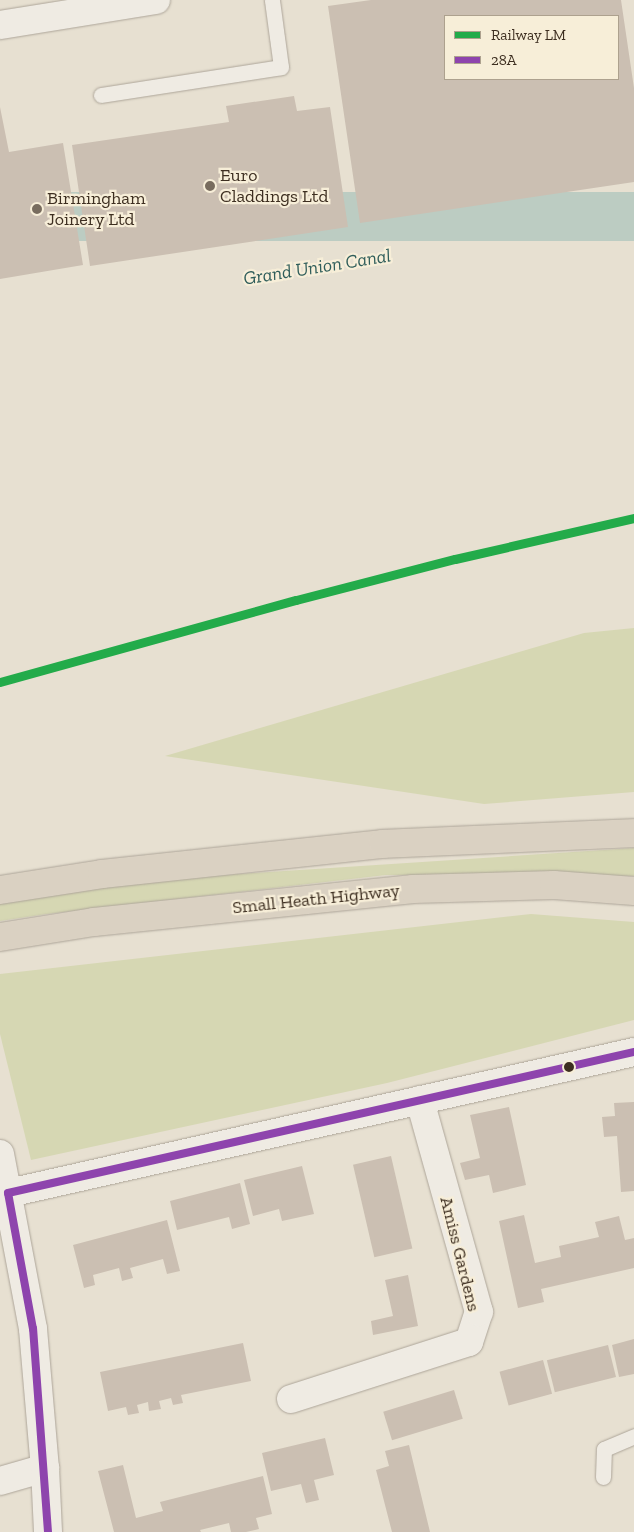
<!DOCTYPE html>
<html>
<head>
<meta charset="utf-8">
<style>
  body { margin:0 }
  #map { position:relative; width:634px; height:1532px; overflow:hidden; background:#e7e0d1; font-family:"Zilla Slab",serif }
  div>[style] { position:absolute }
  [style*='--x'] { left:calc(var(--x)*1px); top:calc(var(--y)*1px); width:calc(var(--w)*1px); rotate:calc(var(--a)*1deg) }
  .green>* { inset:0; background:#d6d7b3 }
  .water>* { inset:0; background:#bcccc2; transform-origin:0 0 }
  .building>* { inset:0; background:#cbbfb2; transform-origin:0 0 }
  .roads { filter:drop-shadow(0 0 1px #ada599) drop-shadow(0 0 1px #ada599) }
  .lane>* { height:15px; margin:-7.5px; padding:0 7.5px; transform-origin:7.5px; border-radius:7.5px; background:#efebe3 }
  .street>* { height:28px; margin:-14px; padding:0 14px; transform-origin:14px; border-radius:14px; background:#efebe3 }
  .secondary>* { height:28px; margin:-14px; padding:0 14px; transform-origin:14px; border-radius:14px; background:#efebe3 }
  .highway>* { height:28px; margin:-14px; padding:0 14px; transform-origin:14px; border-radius:14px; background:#dad1c2 }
  .bus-1>* { height:8px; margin:-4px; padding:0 4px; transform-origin:4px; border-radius:4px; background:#8e44ad }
  .rail-1>* { height:9px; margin:-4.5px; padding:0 4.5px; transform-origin:4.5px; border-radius:4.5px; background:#23ab4a }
  .dots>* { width:14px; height:14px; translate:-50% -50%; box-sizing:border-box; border:2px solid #f7eed8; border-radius:50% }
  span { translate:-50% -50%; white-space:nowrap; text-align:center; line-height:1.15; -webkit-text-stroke:4.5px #f7eed8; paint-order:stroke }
  .poi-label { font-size:18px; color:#3d2e20 }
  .left { translate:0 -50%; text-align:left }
  .street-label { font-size:18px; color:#3d2e20 }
  .water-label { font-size:19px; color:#2f5d5a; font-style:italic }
  .legend { position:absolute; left:444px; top:15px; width:175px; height:65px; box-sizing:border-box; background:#f7eed8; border:1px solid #ada18e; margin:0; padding:6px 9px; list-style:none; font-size:15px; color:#3d2e20 }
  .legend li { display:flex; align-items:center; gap:10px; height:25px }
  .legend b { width:25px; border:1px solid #ada18e }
</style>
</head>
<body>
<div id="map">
  <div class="green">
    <i style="clip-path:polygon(634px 628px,634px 792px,484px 804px,165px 756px,584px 633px)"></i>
    <i style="clip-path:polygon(634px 848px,634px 876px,386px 875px,47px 914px,0 921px,0 900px,162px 879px)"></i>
    <i style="clip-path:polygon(531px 914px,634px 922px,634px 1020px,387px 1083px,31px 1160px,0 1034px,0 974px)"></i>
  </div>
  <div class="water">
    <i style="left:634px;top:192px;width:49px;height:643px;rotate:90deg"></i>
  </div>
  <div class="building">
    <i style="clip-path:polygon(evenodd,371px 0,621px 0,634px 88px,634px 182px,360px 223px,328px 6px,371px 0,445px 16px,618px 16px,618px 79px,445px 79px,445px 16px)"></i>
    <i style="clip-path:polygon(294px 96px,297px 111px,330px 107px,348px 227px,90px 266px,72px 145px,229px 122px,226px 106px)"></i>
    <i style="clip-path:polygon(0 107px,9px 152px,63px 143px,83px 265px,0 279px)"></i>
    <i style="clip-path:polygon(634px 1102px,634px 1191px,621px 1192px,617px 1136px,604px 1137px,602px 1117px,615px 1116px,614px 1103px)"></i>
    <i style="clip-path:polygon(509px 1107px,526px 1185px,493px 1193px,489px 1175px,465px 1180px,460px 1163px,480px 1158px,470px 1115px)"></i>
    <i style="left:391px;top:1156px;width:95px;height:39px;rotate:77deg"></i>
    <i style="clip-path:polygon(302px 1166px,314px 1214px,282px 1221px,279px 1209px,253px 1216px,244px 1180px)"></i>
    <i style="clip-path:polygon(240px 1183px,250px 1224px,232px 1229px,229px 1217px,177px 1230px,170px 1201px)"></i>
    <i style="clip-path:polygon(524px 1215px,535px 1263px,561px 1257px,559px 1246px,599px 1237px,595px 1222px,619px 1216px,625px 1240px,634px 1238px,634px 1268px,541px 1289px,544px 1302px,518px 1308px,499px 1221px)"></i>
    <i style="clip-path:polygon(167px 1220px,180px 1271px,167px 1274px,163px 1259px,130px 1268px,133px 1278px,122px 1281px,119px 1268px,93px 1275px,95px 1285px,84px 1288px,73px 1245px)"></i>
    <i style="clip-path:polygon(408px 1275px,418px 1326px,373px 1335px,371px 1321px,393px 1316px,385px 1280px)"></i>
    <i style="clip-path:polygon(634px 1339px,634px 1374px,619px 1377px,612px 1345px)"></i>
    <i style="clip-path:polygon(243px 1343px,251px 1381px,181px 1395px,183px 1403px,173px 1405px,171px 1398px,159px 1401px,161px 1409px,149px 1411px,148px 1402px,137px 1405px,139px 1413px,128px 1415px,126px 1407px,108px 1411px,100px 1372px)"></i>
    <i style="left:608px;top:1345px;width:33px;height:63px;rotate:76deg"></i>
    <i style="left:543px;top:1360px;width:35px;height:45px;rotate:75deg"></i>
    <i style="left:454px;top:1390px;width:30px;height:74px;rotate:73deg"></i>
    <i style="clip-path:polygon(325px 1438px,334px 1475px,314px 1480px,319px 1500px,306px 1503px,301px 1484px,271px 1491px,262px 1453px)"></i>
    <i style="clip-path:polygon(409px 1445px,430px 1532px,392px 1532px,376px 1470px,389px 1466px,385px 1451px)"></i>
    <i style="clip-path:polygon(123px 1465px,136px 1518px,163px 1511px,160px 1502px,263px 1476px,272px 1514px,256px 1518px,259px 1529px,246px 1532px,231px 1532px,229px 1523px,200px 1530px,201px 1532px,114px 1532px,98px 1471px)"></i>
  </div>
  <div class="roads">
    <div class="lane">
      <i style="--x:101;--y:95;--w:182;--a:-8.8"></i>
      <i style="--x:281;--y:67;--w:68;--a:-97.7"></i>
      <i style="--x:603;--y:1477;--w:28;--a:-88"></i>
      <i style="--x:604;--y:1449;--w:33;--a:-23"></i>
    </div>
    <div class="street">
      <i style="--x:0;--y:25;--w:158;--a:-9.1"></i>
      <i style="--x:0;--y:1195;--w:650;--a:-12.71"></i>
      <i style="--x:291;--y:1399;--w:187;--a:-17.8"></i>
      <i style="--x:469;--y:1342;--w:32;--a:-72"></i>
      <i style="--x:479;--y:1312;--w:220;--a:-105.6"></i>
      <i style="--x:0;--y:1481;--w:47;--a:-16.1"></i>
    </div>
    <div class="secondary">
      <i style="--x:0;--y:1154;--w:178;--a:79.3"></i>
      <i style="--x:33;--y:1329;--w:140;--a:85.1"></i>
      <i style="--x:45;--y:1468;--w:64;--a:87.3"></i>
    </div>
    <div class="highway">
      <i style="--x:0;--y:890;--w:103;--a:-8.9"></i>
      <i style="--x:102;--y:874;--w:283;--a:-6.1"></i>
      <i style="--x:383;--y:844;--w:251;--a:-2.5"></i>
      <i style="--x:0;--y:937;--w:95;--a:-9.1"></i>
      <i style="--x:94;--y:922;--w:321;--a:-5.9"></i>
      <i style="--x:413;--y:889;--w:141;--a:-1.6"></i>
      <i style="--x:554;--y:885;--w:80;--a:4.3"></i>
    </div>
  </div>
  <div class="bus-1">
    <i style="--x:48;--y:1532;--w:204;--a:-94.2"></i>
    <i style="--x:33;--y:1329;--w:138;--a:-100.4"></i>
    <i style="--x:8;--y:1193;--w:642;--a:-12.69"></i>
  </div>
  <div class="rail-1">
    <i style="--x:0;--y:682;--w:307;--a:-15.5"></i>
    <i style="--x:296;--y:600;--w:164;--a:-14.5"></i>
    <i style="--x:455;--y:559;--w:184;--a:-12.9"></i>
  </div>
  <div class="dots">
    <i style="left:210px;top:186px;background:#786c5e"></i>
    <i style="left:37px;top:209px;background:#786c5e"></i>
    <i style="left:569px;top:1067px;background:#3d2e20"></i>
  </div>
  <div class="poi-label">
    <span class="left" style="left:220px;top:186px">Euro<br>Claddings Ltd</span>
    <span class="left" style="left:47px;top:209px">Birmingham<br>Joinery Ltd</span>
  </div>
  <div class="street-label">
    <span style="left:316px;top:899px;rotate:-6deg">Small Heath Highway</span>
    <span style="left:460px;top:1254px;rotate:76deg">Amiss Gardens</span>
  </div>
  <div class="water-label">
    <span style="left:317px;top:267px;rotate:-9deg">Grand Union Canal</span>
  </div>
  <ul class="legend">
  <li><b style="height:6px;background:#23ab4a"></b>Railway LM</li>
  <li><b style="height:6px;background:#8e44ad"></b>28A</li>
  </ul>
</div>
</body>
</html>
